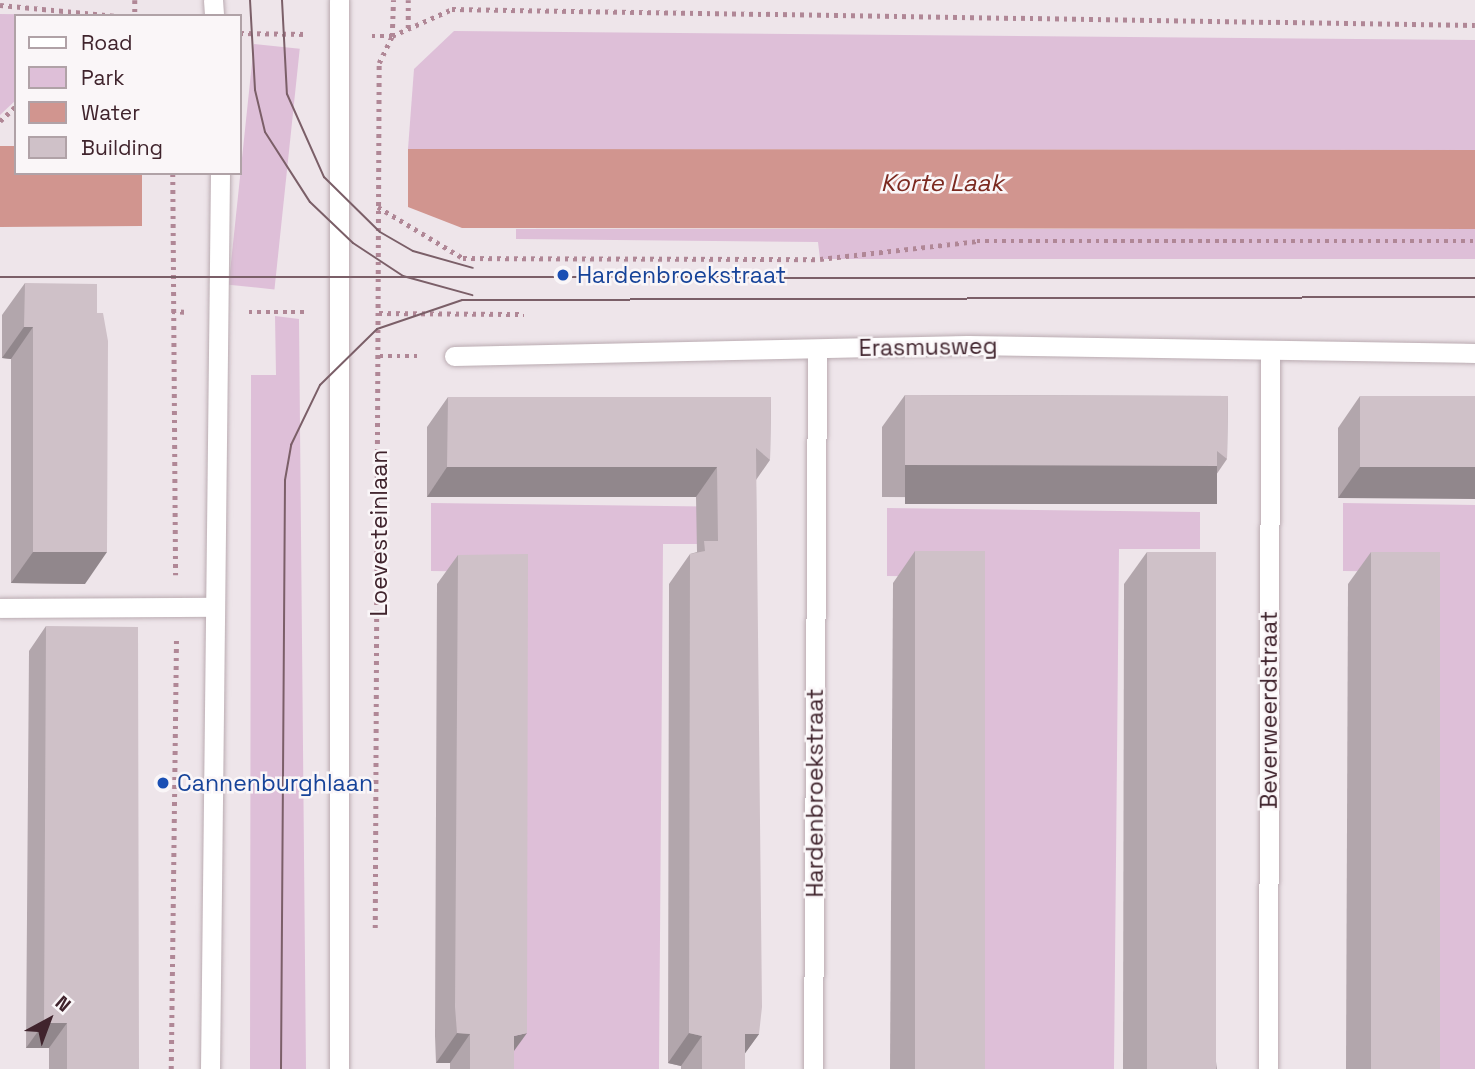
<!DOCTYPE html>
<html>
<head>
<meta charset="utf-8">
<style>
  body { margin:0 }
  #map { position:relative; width:1475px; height:1069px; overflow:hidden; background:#eee5ea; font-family:"Space Grotesk",sans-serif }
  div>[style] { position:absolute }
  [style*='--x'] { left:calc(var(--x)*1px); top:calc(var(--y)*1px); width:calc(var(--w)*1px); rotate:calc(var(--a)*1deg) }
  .green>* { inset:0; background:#debfd8; transform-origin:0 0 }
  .water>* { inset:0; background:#d1958f }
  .path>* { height:4.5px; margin-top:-2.25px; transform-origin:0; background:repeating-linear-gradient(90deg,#b08796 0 3.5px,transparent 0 8.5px) }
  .roads { filter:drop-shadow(0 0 2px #baabb1) drop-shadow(0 0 2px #baabb1) }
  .service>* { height:19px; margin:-9.5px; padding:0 9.5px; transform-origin:9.5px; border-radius:9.5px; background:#fff }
  .minor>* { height:19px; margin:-9.5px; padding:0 9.5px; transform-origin:9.5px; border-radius:9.5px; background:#fff }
  .tertiary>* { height:19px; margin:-9.5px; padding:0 9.5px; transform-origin:9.5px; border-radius:9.5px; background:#fff }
  .tram>* { height:2px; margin:-1px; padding:0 1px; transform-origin:1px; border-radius:1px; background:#7b5f68 }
  .wall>* { inset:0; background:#b2a6ac }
  .shaded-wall>* { inset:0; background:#91878c; transform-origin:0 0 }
  .building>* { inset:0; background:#cfc1c8; transform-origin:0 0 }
  .dots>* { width:19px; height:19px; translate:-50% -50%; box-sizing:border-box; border:4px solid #faf6f8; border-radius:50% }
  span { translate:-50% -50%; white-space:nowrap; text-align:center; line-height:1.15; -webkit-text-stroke:5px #faf6f8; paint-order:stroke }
  .transit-label { font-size:23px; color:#164399 }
  .left { translate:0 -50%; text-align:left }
  .street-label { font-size:23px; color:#40242d }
  .water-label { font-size:24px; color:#7b2920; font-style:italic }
  .legend { position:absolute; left:14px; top:14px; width:228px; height:161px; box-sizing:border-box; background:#faf6f8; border:2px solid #b0a2a7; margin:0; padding:9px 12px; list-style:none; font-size:21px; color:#40242d }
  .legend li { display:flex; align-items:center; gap:14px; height:35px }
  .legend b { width:35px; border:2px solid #b0a2a7 }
  .north { position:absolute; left:14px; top:985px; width:70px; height:70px; -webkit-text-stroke:5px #faf6f8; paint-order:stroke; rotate:41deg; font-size:19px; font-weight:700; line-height:28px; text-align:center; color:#40242d }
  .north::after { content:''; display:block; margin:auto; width:24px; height:32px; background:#40242d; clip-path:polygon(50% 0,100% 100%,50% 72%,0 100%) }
</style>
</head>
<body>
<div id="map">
  <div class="green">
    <i style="clip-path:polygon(0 14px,79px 15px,16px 16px,16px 100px,0 115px)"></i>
    <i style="clip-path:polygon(454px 31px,1475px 40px,1475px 150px,408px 149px,414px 69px)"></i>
    <i style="left:254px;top:44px;width:46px;height:242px;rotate:6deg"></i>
    <i style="clip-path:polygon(516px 229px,1475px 229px,1475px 259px,820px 259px,818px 242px,516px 239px)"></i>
    <i style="clip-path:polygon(275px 316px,299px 319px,306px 1069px,250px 1069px,251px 375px,276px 375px)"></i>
    <i style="clip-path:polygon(431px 503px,744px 507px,744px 544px,663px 544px,659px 1069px,508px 1069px,512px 572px,431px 571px)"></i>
    <i style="clip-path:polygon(1343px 503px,1475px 505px,1475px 1069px,1420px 1069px,1424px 572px,1343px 571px)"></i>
    <i style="clip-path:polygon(887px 508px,1200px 512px,1200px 549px,1119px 549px,1114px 1069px,965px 1069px,968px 577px,887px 576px)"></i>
  </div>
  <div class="water">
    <i style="clip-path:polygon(0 146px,16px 146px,16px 173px,142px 173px,142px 226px,0 227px)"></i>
    <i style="clip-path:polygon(408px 149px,1475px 150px,1475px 229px,462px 228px,408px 207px)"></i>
  </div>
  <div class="path">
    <i style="--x:135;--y:0;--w:16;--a:90"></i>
    <i style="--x:0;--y:5;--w:117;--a:5.4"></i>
    <i style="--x:408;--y:28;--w:28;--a:-90"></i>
    <i style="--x:240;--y:33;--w:67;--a:0.9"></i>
    <i style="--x:372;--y:36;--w:20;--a:0"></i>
    <i style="--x:392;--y:36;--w:66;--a:-24.2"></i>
    <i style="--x:452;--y:9;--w:1023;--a:0.9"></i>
    <i style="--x:0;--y:121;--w:22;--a:-43"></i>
    <i style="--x:173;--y:173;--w:402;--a:89.6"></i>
    <i style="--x:378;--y:207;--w:99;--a:31"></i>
    <i style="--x:463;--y:258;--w:357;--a:0.2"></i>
    <i style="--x:820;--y:259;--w:158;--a:-6.5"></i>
    <i style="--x:977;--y:241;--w:498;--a:0"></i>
    <i style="--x:172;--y:311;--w:16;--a:4"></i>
    <i style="--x:249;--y:312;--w:58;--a:0"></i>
    <i style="--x:379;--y:313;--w:145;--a:0.4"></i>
    <i style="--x:380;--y:356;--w:42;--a:0"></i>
    <i style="--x:375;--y:928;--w:865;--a:-89.74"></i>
    <i style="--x:379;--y:63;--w:30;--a:-64"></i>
    <i style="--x:392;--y:36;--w:36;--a:-88"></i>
    <i style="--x:171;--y:1069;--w:430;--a:-89.3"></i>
  </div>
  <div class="roads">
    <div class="service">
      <i style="--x:0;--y:608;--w:213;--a:-0.3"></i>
    </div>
    <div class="minor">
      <i style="--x:454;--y:356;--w:514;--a:-1.23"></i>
      <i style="--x:968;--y:345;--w:507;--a:0.9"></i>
      <i style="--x:813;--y:1069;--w:720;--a:-89.68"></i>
      <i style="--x:1268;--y:1069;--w:718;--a:-89.84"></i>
    </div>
    <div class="tertiary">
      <i style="--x:213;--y:0;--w:16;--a:86"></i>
      <i style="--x:339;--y:0;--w:1069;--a:90"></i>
      <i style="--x:210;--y:1069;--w:896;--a:-89.36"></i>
    </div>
  </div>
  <div class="tram">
    <i style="--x:250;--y:0;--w:90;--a:86.8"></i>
    <i style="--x:255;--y:90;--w:43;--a:76.6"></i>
    <i style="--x:265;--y:132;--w:83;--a:57.3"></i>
    <i style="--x:310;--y:202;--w:59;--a:43.6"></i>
    <i style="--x:353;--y:243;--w:60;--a:33.4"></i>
    <i style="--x:403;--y:276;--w:72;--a:15.4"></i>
    <i style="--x:282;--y:0;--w:94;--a:87"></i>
    <i style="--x:287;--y:94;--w:91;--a:66"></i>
    <i style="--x:324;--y:177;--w:78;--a:44.5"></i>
    <i style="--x:380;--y:232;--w:38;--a:30"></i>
    <i style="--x:413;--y:251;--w:62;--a:15.8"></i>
    <i style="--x:0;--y:277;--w:1475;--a:0.04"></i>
    <i style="--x:281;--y:1069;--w:589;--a:-89.61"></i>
    <i style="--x:285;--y:480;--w:36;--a:-80"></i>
    <i style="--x:291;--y:445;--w:67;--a:-64.2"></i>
    <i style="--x:320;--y:385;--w:80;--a:-44.5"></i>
    <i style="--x:377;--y:329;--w:90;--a:-18.8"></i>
    <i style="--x:462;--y:300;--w:1013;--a:-0.17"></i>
  </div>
  <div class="wall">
    <i style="clip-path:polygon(25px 283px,85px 584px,11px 583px,11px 359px,2px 358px,2px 315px)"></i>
    <i style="clip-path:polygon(905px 395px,1228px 396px,1227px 459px,1205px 491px,1202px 488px,1195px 498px,882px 497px,882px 427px)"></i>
    <i style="clip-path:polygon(1360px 396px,1475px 396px,1338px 498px,1338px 428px)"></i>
    <i style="clip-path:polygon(448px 397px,771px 397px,770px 460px,756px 480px,759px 1034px,745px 1053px,745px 1069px,681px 1069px,681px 1066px,668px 1063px,669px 584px,690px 554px,697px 552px,696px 497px,427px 497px,427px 427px)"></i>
    <i style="clip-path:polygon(915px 551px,984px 1069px,890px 1069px,893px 583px)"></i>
    <i style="clip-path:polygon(1147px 552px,1217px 1069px,1123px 1069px,1124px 584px)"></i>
    <i style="clip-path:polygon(1371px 552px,1439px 1069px,1346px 1069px,1348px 584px)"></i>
    <i style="clip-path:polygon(458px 555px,514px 1069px,450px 1069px,450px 1063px,436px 1063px,435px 1036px,437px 584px)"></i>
    <i style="clip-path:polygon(46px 626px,139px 1069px,49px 1069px,49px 1048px,26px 1048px,29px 651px)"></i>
  </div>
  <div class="shaded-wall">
    <i style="clip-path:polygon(24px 327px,33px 327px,11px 359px,2px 358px)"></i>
    <i style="left:905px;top:465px;width:312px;height:39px"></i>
    <i style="clip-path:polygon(447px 467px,717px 467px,696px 497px,427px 497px)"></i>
    <i style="clip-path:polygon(1360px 467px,1475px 467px,1475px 499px,1338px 498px)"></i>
    <i style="clip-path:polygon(33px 552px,107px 552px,85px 584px,11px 583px)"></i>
    <i style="clip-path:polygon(44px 1023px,67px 1023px,49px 1048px,26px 1048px)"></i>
    <i style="clip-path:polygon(457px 1033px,470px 1034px,450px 1063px,436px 1063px)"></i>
    <i style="clip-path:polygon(527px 1033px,506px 1062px,514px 1036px)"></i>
    <i style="clip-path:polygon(689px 1033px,702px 1036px,681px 1066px,668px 1063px)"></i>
    <i style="clip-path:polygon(745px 1034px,759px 1034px,738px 1063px)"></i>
  </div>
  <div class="building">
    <i style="clip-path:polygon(25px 283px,97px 284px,97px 313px,103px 313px,108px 341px,107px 552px,33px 552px,33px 327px,24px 327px)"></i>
    <i style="clip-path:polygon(905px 395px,1228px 396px,1227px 459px,1217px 451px,1217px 466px,905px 465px)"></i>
    <i style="left:1360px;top:396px;width:115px;height:71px"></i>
    <i style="clip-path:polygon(448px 397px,771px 397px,770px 460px,756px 448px,762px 1007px,759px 1034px,745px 1034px,745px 1069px,702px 1069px,702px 1036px,689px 1033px,690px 554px,705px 551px,704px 541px,718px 541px,717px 467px,447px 467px)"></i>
    <i style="left:915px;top:551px;width:70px;height:518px"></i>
    <i style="left:1147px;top:552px;width:69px;height:517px"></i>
    <i style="left:1371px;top:552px;width:69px;height:517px"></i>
    <i style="clip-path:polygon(528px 554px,527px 1033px,514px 1036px,514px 1069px,470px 1069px,470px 1034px,457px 1033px,455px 1007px,458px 555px)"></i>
    <i style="clip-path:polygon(46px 626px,138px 627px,139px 1069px,67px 1069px,67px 1023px,44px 1023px)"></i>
  </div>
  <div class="dots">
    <i style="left:563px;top:275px;background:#1a4fb4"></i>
    <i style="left:163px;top:783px;background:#1a4fb4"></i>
  </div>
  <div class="transit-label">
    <span class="left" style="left:577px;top:275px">Hardenbroekstraat</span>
    <span class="left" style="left:177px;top:783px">Cannenburghlaan</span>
  </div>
  <div class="street-label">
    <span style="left:928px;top:347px;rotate:-1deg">Erasmusweg</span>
    <span style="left:379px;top:533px;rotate:-90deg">Loevesteinlaan</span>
    <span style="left:1269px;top:710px;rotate:-90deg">Beverweerdstraat</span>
    <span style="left:815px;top:793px;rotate:-90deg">Hardenbroekstraat</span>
  </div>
  <div class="water-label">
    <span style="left:942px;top:183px">Korte Laak</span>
  </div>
  <ul class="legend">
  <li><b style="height:9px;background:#fff"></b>Road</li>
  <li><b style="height:19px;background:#debfd8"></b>Park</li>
  <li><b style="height:19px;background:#d1958f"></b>Water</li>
  <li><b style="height:19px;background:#cfc1c8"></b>Building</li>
  </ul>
  <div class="north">N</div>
</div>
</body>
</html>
